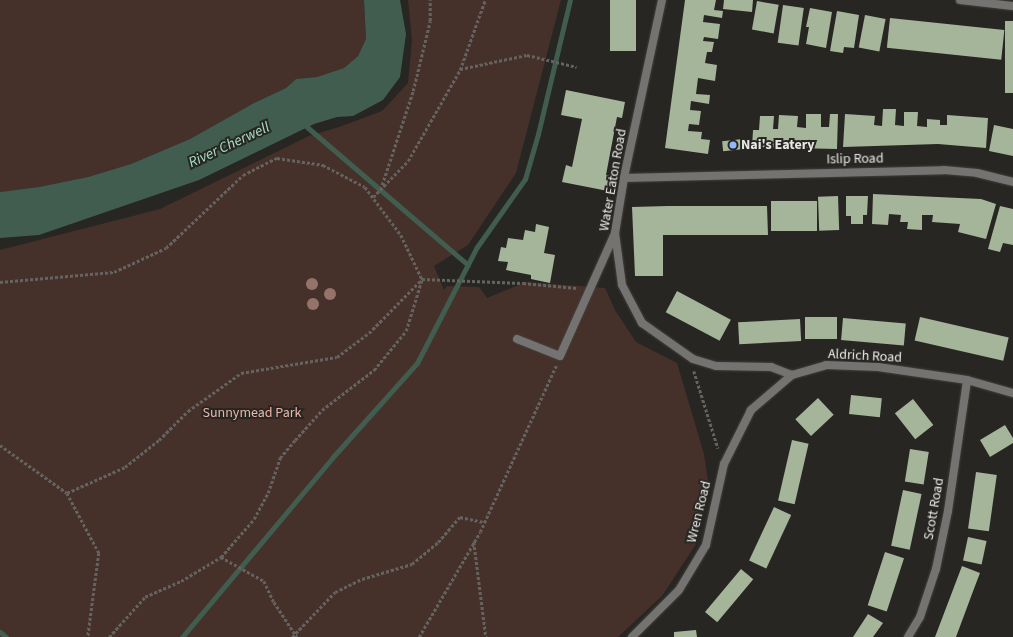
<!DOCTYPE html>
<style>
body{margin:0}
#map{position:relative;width:1013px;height:637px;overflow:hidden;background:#272622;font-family:"Source Sans 3",sans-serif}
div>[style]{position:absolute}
.green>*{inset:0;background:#46302a}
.water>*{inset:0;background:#405d50}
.stream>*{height:5px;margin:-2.5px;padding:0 2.5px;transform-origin:2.5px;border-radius:2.5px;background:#405d50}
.building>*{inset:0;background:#a5b59a;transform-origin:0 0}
.path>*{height:2.5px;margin-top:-1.25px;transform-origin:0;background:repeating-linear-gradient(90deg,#646360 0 3px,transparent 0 5px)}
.roads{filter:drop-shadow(0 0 1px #42413d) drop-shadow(0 0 1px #42413d)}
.lane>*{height:8px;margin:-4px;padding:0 4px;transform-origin:4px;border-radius:4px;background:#757372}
.street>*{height:8px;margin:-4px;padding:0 4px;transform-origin:4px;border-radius:4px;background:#757372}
.trees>*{width:12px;height:12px;margin:-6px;border-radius:50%;background:#94746a}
.dots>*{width:11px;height:11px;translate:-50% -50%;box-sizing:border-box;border:2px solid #272622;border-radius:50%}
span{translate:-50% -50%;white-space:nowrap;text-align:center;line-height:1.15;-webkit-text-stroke:4px #272622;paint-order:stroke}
.poi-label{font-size:14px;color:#e9e8e5;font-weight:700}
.left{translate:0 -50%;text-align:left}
.street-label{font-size:14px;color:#e9e8e5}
.park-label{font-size:14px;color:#eeb4a5}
.water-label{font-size:15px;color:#a6e1c5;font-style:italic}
</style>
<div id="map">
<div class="green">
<i style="clip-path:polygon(0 0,364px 0,366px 39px,358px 56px,344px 68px,317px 77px,296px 79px,286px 88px,254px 103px,190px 139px,131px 164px,88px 177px,39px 187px,0 192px)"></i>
<i style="clip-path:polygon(408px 0,561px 0,516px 173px,468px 245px,434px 266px,444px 290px,447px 286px,479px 287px,487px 298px,526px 282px,605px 288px,615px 310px,636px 342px,677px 363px,704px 454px,708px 481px,696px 544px,662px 596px,618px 637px,0 637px,0 250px,160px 209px,309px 136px,339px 127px,382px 111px,408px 83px,412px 40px)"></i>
</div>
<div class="water">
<i style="clip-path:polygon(364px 0,400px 0,406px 34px,400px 77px,383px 100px,353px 116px,337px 117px,314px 124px,199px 180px,39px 235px,0 238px,0 192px,39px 187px,88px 177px,131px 164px,190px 139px,254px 103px,286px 88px,296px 79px,317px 77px,344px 68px,358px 56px,366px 39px)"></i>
</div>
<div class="stream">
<i style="left:307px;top:127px;width:212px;rotate:40.6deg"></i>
<i style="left:0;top:632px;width:8px;rotate:40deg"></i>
<i style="left:182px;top:637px;width:234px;rotate:-50deg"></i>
<i style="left:332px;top:458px;width:127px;rotate:-48.2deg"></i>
<i style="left:417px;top:363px;width:131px;rotate:-62.7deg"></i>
<i style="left:477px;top:247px;width:83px;rotate:-54.8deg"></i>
<i style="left:525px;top:179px;width:47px;rotate:-73.9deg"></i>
<i style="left:538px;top:134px;width:138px;rotate:-76.6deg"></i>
</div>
<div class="building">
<i style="left:610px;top:0;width:26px;height:51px"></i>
<i style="clip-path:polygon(685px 0,716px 0,714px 10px,723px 11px,722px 18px,704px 15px,703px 22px,720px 24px,718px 39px,704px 37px,703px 41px,714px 42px,712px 52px,707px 52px,705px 63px,717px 65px,715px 81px,698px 78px,696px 94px,710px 95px,709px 104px,691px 101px,690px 110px,701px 111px,699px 125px,689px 124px,688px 131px,702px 132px,701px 139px,710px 140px,708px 154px,665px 148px)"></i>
<i style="clip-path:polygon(724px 0,753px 0,752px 12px,723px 9px)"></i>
<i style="left:757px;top:1px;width:22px;height:29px;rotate:10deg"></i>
<i style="left:783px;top:5px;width:21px;height:38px;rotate:8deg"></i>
<i style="clip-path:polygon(810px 8px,832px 12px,826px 48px,806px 44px,809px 27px,806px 27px)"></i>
<i style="clip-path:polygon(837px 11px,859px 15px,854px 48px,844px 47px,843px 53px,830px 51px)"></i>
<i style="left:865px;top:15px;width:21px;height:33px;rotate:11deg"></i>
<i style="left:890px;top:18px;width:115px;height:30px;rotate:6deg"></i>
<i style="left:1005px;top:21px;width:8px;height:72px"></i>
<i style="clip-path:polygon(566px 90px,625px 102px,622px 118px,617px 117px,606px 175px,611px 176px,608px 191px,562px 182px,566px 165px,572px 167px,582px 119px,561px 115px)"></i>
<i style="clip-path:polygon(883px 109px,896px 109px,895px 125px,904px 126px,904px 112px,918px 112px,917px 126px,927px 127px,927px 119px,940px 120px,940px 125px,947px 125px,947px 115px,988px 118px,986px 148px,938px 144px,843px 147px,845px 114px,875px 116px,874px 125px,882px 126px)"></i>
<i style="clip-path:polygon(806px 114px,821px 114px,821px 127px,829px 127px,830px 114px,838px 114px,837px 149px,752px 147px,753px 130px,759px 130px,760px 116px,774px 116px,773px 129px,778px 129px,779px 115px,798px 116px,797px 127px,806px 128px)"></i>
<i style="clip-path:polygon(994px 125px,1013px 129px,1013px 156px,989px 151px)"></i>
<i style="left:743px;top:139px;width:10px;height:21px;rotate:84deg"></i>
<i style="clip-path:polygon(873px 194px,981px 199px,996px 204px,986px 239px,958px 232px,960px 224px,932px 222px,933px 215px,922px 215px,922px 230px,907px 229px,908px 222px,900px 222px,901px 215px,889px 214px,888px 225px,872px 224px)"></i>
<i style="left:838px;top:196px;width:34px;height:20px;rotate:88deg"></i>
<i style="clip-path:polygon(846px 196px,868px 196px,867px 215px,863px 215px,863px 224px,851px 224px,851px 216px,846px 216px)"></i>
<i style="left:771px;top:201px;width:46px;height:30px"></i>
<i style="clip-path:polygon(668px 206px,767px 206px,768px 235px,663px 235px,663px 276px,635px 276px,632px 207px)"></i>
<i style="clip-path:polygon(1000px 206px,1013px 209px,1013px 245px,1003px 243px,1000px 252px,988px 249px)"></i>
<i style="clip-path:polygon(536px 224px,549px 227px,544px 253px,555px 255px,550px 283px,531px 279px,531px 275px,506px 270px,508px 262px,498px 261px,501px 247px,506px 248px,508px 238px,523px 240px,525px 230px,535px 232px)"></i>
<i style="left:677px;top:291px;width:61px;height:24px;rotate:28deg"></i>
<i style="left:805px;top:317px;width:32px;height:22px"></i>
<i style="left:920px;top:317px;width:91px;height:24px;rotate:13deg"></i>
<i style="left:843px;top:318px;width:63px;height:22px;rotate:5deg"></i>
<i style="left:800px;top:319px;width:22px;height:62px;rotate:87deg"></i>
<i style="left:851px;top:395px;width:31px;height:19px;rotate:6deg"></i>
<i style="left:818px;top:398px;width:23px;height:31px;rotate:47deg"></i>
<i style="left:913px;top:399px;width:33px;height:23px;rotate:52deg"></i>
<i style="clip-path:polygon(1005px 425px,1013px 438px,1013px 443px,990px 457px,980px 440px)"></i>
<i style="left:792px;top:440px;width:17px;height:62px;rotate:13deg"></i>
<i style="left:910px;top:449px;width:19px;height:33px;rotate:9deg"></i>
<i style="left:976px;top:472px;width:21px;height:57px;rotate:8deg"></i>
<i style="left:903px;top:490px;width:19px;height:57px;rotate:12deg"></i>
<i style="left:774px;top:507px;width:19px;height:59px;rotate:25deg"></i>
<i style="left:968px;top:537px;width:19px;height:24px;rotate:12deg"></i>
<i style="left:885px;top:552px;width:20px;height:56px;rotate:18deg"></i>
<i style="clip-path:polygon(962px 566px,980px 573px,975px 586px,956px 637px,935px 637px)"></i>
<i style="left:741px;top:569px;width:16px;height:56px;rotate:40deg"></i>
<i style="clip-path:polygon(868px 614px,883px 623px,873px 637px,853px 637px)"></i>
<i style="clip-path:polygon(696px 630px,697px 637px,674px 637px,674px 632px)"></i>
</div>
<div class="path">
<i style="left:460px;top:69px;width:68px;rotate:-11.8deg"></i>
<i style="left:527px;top:55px;width:51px;rotate:13.5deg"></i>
<i style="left:382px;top:185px;width:99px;rotate:-71.7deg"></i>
<i style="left:413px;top:91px;width:72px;rotate:-76.3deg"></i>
<i style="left:430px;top:21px;width:21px;rotate:-90deg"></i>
<i style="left:373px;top:197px;width:50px;rotate:-45.8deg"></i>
<i style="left:408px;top:161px;width:105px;rotate:-60.3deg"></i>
<i style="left:460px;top:70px;width:74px;rotate:-70.3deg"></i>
<i style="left:0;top:282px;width:114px;rotate:-5deg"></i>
<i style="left:114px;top:272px;width:57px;rotate:-24.8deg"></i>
<i style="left:166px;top:248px;width:106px;rotate:-43.5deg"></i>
<i style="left:243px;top:175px;width:38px;rotate:-27deg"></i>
<i style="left:277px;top:158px;width:47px;rotate:8.7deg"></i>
<i style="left:323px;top:165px;width:47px;rotate:27.6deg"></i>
<i style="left:365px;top:187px;width:60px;rotate:53.1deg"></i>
<i style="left:401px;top:235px;width:49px;rotate:64.5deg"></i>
<i style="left:422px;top:279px;width:101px;rotate:2.3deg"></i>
<i style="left:523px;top:283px;width:54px;rotate:5.3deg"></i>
<i style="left:694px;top:371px;width:81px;rotate:72.7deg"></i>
<i style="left:0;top:445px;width:82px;rotate:35.6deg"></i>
<i style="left:67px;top:493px;width:68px;rotate:61.9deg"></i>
<i style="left:99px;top:553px;width:85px;rotate:97.5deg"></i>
<i style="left:67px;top:493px;width:64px;rotate:-24.1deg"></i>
<i style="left:125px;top:467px;width:43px;rotate:-38.5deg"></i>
<i style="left:159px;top:440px;width:41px;rotate:-45deg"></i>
<i style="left:188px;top:411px;width:65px;rotate:-35.6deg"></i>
<i style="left:241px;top:373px;width:97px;rotate:-9.5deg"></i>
<i style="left:337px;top:357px;width:40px;rotate:-37deg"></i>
<i style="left:369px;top:333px;width:76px;rotate:-45.5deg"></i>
<i style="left:474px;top:542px;width:96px;rotate:82.8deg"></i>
<i style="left:221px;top:557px;width:49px;rotate:29.2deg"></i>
<i style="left:264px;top:581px;width:23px;rotate:65deg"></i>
<i style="left:274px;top:602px;width:42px;rotate:56.7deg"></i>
<i style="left:109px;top:637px;width:54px;rotate:-48deg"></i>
<i style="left:145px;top:597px;width:39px;rotate:-24deg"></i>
<i style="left:181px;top:581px;width:47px;rotate:-31deg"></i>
<i style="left:221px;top:557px;width:50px;rotate:-49deg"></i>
<i style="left:254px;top:519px;width:30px;rotate:-62deg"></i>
<i style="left:268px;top:493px;width:37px;rotate:-71deg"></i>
<i style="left:280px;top:458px;width:23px;rotate:-50deg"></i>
<i style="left:295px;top:440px;width:40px;rotate:-48deg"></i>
<i style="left:322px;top:410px;width:66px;rotate:-37.6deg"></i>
<i style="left:374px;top:370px;width:50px;rotate:-50.6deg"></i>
<i style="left:406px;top:331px;width:54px;rotate:-72.9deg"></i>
<i style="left:292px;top:637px;width:62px;rotate:-46.3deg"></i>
<i style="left:335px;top:592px;width:30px;rotate:-26deg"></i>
<i style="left:362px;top:579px;width:52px;rotate:-16.7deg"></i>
<i style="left:412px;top:564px;width:34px;rotate:-40deg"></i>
<i style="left:438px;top:542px;width:33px;rotate:-49deg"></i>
<i style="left:460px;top:517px;width:25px;rotate:12deg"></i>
<i style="left:419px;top:637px;width:121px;rotate:-59.8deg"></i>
<i style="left:480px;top:532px;width:183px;rotate:-65.4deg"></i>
</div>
<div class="roads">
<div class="lane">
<i style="left:517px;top:339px;width:46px;rotate:21.6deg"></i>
<i style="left:560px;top:356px;width:135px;rotate:-65.9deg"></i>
</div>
<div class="street">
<i style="left:662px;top:0;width:182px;rotate:102.1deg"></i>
<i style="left:624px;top:178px;width:56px;rotate:99.3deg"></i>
<i style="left:615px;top:233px;width:52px;rotate:82.3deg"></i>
<i style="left:622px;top:285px;width:43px;rotate:62.2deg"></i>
<i style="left:642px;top:323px;width:62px;rotate:35.2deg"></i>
<i style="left:693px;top:359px;width:24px;rotate:17deg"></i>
<i style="left:716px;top:366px;width:55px;rotate:1deg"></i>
<i style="left:771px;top:367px;width:22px;rotate:21deg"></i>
<i style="left:792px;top:375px;width:35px;rotate:-16deg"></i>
<i style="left:826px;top:365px;width:52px;rotate:2.2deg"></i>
<i style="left:878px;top:367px;width:90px;rotate:8.3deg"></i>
<i style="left:967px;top:380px;width:48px;rotate:15.8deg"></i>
<i style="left:960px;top:0;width:53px;rotate:6.5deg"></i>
<i style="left:624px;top:178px;width:320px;rotate:-1.4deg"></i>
<i style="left:944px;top:170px;width:33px;rotate:5deg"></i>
<i style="left:977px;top:173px;width:37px;rotate:14deg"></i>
<i style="left:632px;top:637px;width:66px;rotate:-45deg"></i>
<i style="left:679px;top:590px;width:52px;rotate:-59deg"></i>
<i style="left:706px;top:545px;width:83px;rotate:-77.5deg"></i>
<i style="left:724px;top:464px;width:60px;rotate:-63.4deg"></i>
<i style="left:751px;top:410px;width:54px;rotate:-40.5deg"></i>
<i style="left:908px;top:637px;width:23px;rotate:-59deg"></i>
<i style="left:920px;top:617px;width:51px;rotate:-71.6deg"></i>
<i style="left:936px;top:569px;width:59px;rotate:-78.3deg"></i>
<i style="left:948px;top:511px;width:132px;rotate:-81.7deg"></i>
</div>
</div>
<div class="trees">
<i style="left:312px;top:284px"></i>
<i style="left:330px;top:294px"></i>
<i style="left:313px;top:304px"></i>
</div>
<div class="dots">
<i style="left:733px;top:145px;background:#8fb8fd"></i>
</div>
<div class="poi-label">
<span class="left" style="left:741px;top:145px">Nai's Eatery</span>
</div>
<div class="street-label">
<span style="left:855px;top:159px;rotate:-1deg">Islip Road</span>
<span style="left:613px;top:180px;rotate:-80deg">Water Eaton Road</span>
<span style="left:865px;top:356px;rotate:3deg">Aldrich Road</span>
<span style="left:934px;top:509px;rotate:-80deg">Scott Road</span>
<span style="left:699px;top:512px;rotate:-76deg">Wren Road</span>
</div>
<div class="park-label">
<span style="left:252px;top:413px">Sunnymead Park</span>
</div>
<div class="water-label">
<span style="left:229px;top:145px;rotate:-25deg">River Cherwell</span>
</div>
</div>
